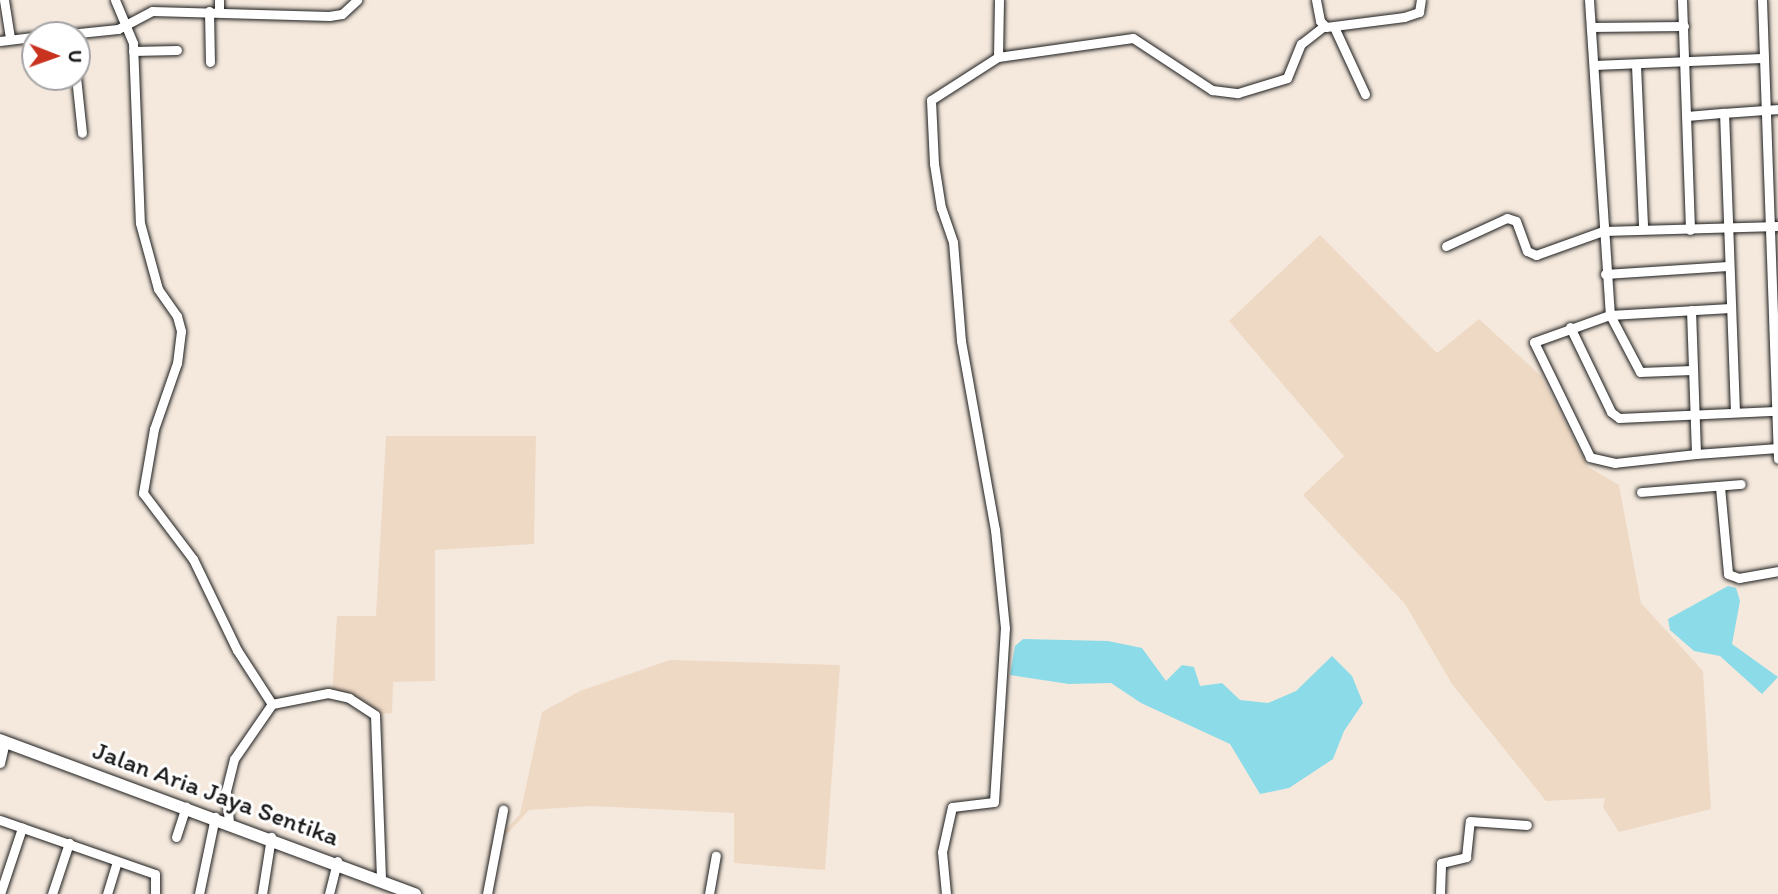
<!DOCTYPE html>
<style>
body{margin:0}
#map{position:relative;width:1778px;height:894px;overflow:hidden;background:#f5e9dd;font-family:Itim,sans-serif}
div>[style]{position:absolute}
.built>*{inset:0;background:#eed9c5}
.water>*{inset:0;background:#8cdbe8}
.roads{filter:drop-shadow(0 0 2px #1c1c1c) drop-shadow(0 0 2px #1c1c1c)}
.street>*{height:9px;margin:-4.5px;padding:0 4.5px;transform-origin:4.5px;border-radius:4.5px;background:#fff}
.secondary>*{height:12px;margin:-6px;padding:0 6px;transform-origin:6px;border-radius:6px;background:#fff}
span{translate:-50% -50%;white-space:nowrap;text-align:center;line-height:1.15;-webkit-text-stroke:6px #fff;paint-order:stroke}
.street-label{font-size:26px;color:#1c1c1c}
.north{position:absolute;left:21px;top:21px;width:70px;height:70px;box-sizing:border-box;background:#fff;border:2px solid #a4a4a4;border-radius:50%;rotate:91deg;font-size:19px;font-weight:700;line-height:28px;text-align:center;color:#1c1c1c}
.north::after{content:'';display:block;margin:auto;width:24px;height:32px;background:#c8321e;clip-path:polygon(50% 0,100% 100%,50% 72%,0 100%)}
</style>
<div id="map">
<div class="built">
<i style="clip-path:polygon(1320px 235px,1437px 353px,1479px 319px,1541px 376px,1588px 467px,1619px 485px,1641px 603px,1703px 671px,1711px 809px,1619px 832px,1603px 807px,1605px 798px,1546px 801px,1452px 684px,1405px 604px,1303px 495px,1344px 456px,1229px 321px)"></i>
<i style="clip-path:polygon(386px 436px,536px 436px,534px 544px,435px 550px,435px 681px,393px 682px,392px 713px,375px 715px,332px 695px,337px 616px,376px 616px)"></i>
<i style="clip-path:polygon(670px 660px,840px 665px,825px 870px,734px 863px,734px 813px,591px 806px,529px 810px,497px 845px,485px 894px,490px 846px,520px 814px,542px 712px,580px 691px)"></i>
</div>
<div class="water">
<i style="clip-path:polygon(1728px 586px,1736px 588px,1740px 601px,1732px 644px,1778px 677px,1762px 694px,1720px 656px,1694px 651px,1670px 630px,1668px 619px)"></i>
<i style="clip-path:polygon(1023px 639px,1108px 641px,1142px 648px,1166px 681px,1182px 665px,1194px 667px,1200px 686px,1222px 683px,1240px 700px,1268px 703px,1296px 691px,1332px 656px,1352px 676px,1363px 703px,1344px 731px,1333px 759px,1289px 788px,1260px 794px,1230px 744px,1141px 703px,1111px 683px,1069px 684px,1010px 675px,1015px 646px)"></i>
</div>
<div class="roads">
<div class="street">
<i style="left:4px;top:0;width:39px;rotate:81deg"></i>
<i style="left:115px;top:0;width:47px;rotate:67.3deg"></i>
<i style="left:133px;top:43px;width:180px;rotate:87.8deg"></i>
<i style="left:140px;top:223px;width:68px;rotate:74.7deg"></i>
<i style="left:158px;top:289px;width:33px;rotate:55deg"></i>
<i style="left:177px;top:316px;width:16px;rotate:75deg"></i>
<i style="left:181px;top:331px;width:32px;rotate:97deg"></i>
<i style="left:177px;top:363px;width:70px;rotate:109.2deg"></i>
<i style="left:154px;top:429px;width:65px;rotate:99.8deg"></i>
<i style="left:143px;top:493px;width:83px;rotate:52.9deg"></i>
<i style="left:193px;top:559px;width:101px;rotate:64.2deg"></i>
<i style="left:237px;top:650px;width:64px;rotate:57.1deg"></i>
<i style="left:272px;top:704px;width:57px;rotate:-11.1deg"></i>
<i style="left:328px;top:693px;width:22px;rotate:13deg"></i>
<i style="left:349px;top:698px;width:31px;rotate:33deg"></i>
<i style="left:375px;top:715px;width:165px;rotate:87.9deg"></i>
<i style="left:1316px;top:0;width:21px;rotate:79deg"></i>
<i style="left:1320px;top:21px;width:8px;rotate:45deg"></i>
<i style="left:1326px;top:27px;width:79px;rotate:-7.3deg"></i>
<i style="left:1404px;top:17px;width:16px;rotate:-18deg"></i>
<i style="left:1419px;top:12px;width:12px;rotate:-81deg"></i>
<i style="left:1589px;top:0;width:316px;rotate:86.2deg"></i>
<i style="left:1610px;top:315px;width:64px;rotate:62.2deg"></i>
<i style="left:1640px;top:372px;width:52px;rotate:-2.2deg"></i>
<i style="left:1682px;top:0;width:230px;rotate:88deg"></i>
<i style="left:1762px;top:0;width:459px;rotate:88deg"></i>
<i style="left:209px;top:11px;width:51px;rotate:88.9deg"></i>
<i style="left:219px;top:12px;width:12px;rotate:-90deg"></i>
<i style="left:1334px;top:27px;width:74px;rotate:65.2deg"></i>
<i style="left:1591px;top:27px;width:93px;rotate:-0.6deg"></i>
<i style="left:60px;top:35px;width:58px;rotate:-5.9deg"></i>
<i style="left:118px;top:29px;width:38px;rotate:-28deg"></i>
<i style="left:152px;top:11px;width:177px;rotate:1.6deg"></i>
<i style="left:329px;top:16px;width:13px;rotate:-9deg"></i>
<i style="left:342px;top:14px;width:21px;rotate:-43deg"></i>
<i style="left:0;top:41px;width:35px;rotate:-7deg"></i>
<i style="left:133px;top:51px;width:44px;rotate:-1.3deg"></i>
<i style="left:998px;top:57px;width:57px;rotate:-89deg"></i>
<i style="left:1594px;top:65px;width:168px;rotate:-2.4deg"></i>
<i style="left:1636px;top:65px;width:163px;rotate:87.5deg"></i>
<i style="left:76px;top:77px;width:56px;rotate:83.9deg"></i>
<i style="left:1687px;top:116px;width:37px;rotate:-5deg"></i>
<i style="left:1446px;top:246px;width:67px;rotate:-24.7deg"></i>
<i style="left:1507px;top:218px;width:9px;rotate:18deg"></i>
<i style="left:1516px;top:221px;width:32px;rotate:70deg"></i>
<i style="left:1527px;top:251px;width:10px;rotate:24deg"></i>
<i style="left:1536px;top:255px;width:71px;rotate:-19.7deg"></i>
<i style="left:1603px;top:231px;width:175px;rotate:-1.6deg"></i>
<i style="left:1605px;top:274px;width:123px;rotate:-3.7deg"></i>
<i style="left:1691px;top:310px;width:144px;rotate:88deg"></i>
<i style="left:1696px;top:454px;width:82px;rotate:-4.2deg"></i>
<i style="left:1570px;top:327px;width:94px;rotate:64.2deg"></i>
<i style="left:1611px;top:412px;width:10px;rotate:37deg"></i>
<i style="left:1619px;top:418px;width:157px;rotate:-2.6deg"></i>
<i style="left:1735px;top:412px;width:299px;rotate:-92.1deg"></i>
<i style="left:1724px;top:113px;width:54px;rotate:-4.2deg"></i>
<i style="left:1696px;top:454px;width:81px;rotate:173.7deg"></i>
<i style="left:1615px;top:463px;width:26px;rotate:-167deg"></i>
<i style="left:1590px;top:457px;width:128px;rotate:-116deg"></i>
<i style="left:1534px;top:342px;width:81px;rotate:-19.6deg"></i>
<i style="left:1610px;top:315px;width:120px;rotate:-3.3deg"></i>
<i style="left:1720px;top:487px;width:87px;rotate:84.7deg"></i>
<i style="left:1728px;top:574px;width:12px;rotate:20deg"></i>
<i style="left:1739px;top:578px;width:40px;rotate:-10deg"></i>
<i style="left:1641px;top:492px;width:100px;rotate:-4.6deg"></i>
<i style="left:0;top:763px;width:22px;rotate:-77deg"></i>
<i style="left:0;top:820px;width:164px;rotate:19.2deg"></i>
<i style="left:155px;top:874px;width:20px;rotate:90deg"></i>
<i style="left:229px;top:822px;width:31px;rotate:-96deg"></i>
<i style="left:226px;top:791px;width:33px;rotate:-76deg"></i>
<i style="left:234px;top:759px;width:67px;rotate:-55.4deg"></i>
<i style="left:176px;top:837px;width:32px;rotate:-72deg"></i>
<i style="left:0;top:894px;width:70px;rotate:-71.6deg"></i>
<i style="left:52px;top:894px;width:54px;rotate:-71.6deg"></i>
<i style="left:107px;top:894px;width:34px;rotate:-73deg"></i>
<i style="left:199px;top:894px;width:79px;rotate:-78.3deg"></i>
<i style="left:262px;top:894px;width:58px;rotate:-81deg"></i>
<i style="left:329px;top:894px;width:34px;rotate:-76deg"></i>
<i style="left:487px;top:894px;width:86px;rotate:-79.2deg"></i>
<i style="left:709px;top:894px;width:39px;rotate:-80deg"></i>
<i style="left:946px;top:894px;width:42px;rotate:-95.4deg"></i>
<i style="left:942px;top:852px;width:46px;rotate:-77.5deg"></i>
<i style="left:952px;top:807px;width:42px;rotate:-6.8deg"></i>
<i style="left:994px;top:802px;width:174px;rotate:-86.4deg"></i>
<i style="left:1005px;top:628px;width:99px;rotate:-95.8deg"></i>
<i style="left:995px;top:530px;width:192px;rotate:-100.2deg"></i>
<i style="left:961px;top:341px;width:99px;rotate:-94.6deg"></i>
<i style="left:953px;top:242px;width:36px;rotate:-109deg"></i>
<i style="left:941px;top:208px;width:45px;rotate:-99deg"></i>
<i style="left:934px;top:164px;width:64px;rotate:-92.7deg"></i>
<i style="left:931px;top:100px;width:80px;rotate:-32.7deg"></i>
<i style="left:998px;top:57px;width:136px;rotate:-8deg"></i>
<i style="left:1133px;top:38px;width:95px;rotate:33.4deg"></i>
<i style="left:1212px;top:90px;width:26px;rotate:7deg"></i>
<i style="left:1238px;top:93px;width:51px;rotate:-17deg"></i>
<i style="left:1287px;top:78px;width:37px;rotate:-68deg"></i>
<i style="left:1301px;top:44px;width:28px;rotate:-38deg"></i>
<i style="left:1440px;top:894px;width:31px;rotate:-88deg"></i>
<i style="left:1441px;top:863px;width:26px;rotate:-13deg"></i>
<i style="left:1466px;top:857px;width:36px;rotate:-84deg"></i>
<i style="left:1470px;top:821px;width:57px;rotate:4deg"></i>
</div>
<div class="secondary">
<i style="left:0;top:740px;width:443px;rotate:20.4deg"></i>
</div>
</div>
<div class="street-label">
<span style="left:216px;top:794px;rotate:20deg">Jalan Aria Jaya Sentika</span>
</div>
<div class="north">U</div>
</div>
